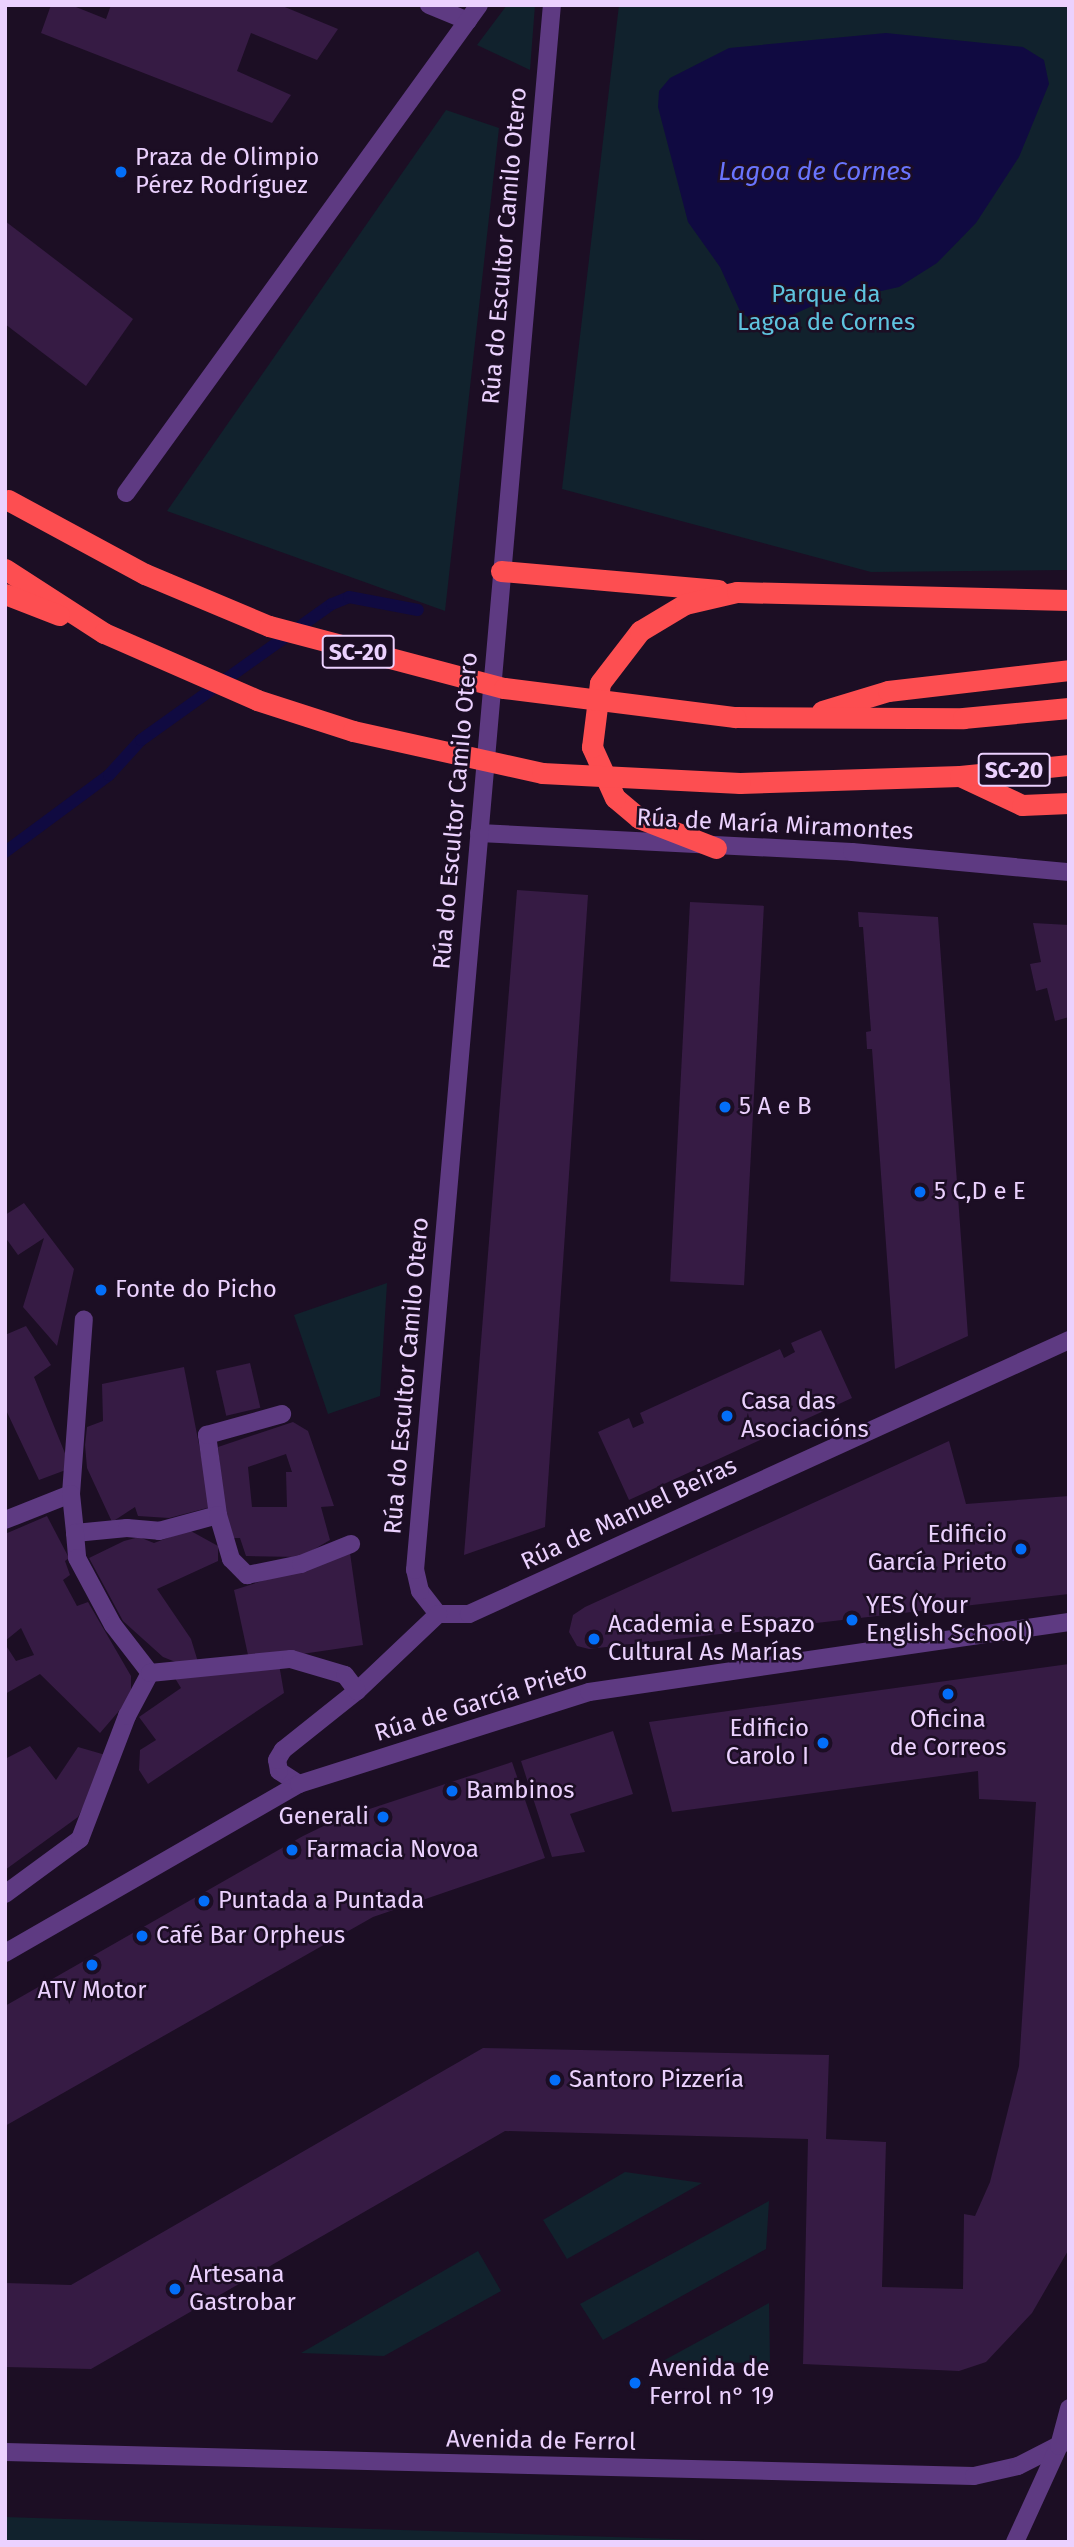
<!DOCTYPE html>
<meta charset="utf-8">
<style>
body{margin:0}
#map{position:relative;width:1074px;height:2547px;overflow:hidden;background:#1c0e24;font-family:"Fira Sans",sans-serif}
div>[style]{position:absolute}
.green>*{inset:0;background:#11222d}
.water>*{inset:0;background:#100a41}
.stream>*{height:12px;margin:-6px;padding:0 6px;transform-origin:6px;border-radius:6px;background:#100a41}
.building>*{inset:0;background:#361b44;transform-origin:0 0}
.minor>*{height:18px;margin:-9px;padding:0 9px;transform-origin:9px;border-radius:9px;background:#5e3a82}
.highway>*{height:21px;margin:-10.5px;padding:0 10.5px;transform-origin:10.5px;border-radius:10.5px;background:#fd4e51}
.highway-bridge>*{height:21px;margin:-10.5px;padding:0 10.5px;transform-origin:10.5px;border-radius:10.5px;background:#fd4e51}
.dots>*{width:19px;height:19px;translate:-50% -50%;box-sizing:border-box;border:4px solid #1c0e24;border-radius:50%}
span{translate:-50% -50%;white-space:nowrap;text-align:center;line-height:1.15;-webkit-text-stroke:5px #1c0e24;paint-order:stroke}
.shield-label span{padding:2px 5px;background:#1c0e24;border:2px solid;border-radius:5px;-webkit-text-stroke-width:0}
.shield-label{font-size:23px;color:#ebd1fe;font-weight:700}
.poi-label{font-size:24px;color:#ebd1fe}
.left{translate:0 -50%;text-align:left}
.right{translate:-100% -50%;text-align:right}
.street-label{font-size:24px;color:#ebd1fe}
.park-label{font-size:24px;color:#5ec3de}
.water-label{font-size:26px;color:#6974fd;font-style:italic}
.frame{position:absolute;inset:0;border:7px solid #ebd1fe;pointer-events:none}
</style>
<div id="map">
<div class="green">
<i style="clip-path:polygon(507px 5px,535px 5px,530px 70px,477px 45px)"></i>
<i style="clip-path:polygon(619px 5px,1069px 5px,1069px 570px,871px 572px,562px 489px)"></i>
<i style="clip-path:polygon(446px 110px,499px 128px,445px 611px,167px 511px)"></i>
<i style="clip-path:polygon(387px 1283px,380px 1396px,328px 1414px,294px 1315px)"></i>
<i style="clip-path:polygon(625px 2172px,702px 2183px,567px 2259px,543px 2220px)"></i>
<i style="clip-path:polygon(769px 2201px,766px 2249px,603px 2340px,580px 2304px)"></i>
<i style="clip-path:polygon(478px 2251px,501px 2291px,384px 2356px,301px 2353px)"></i>
<i style="clip-path:polygon(769px 2303px,770px 2363px,661px 2362px)"></i>
<i style="clip-path:polygon(5px 2517px,765px 2542px,5px 2542px)"></i>
</div>
<div class="water">
<i style="clip-path:polygon(886px 33px,1023px 47px,1044px 60px,1049px 84px,1019px 157px,976px 223px,937px 263px,899px 287px,810px 307px,770px 325px,753px 322px,740px 311px,720px 267px,688px 222px,658px 107px,659px 91px,670px 78px,729px 48px)"></i>
</div>
<div class="stream">
<i style="left:5px;top:852px;width:129px;rotate:-36.5deg"></i>
<i style="left:109px;top:775px;width:47px;rotate:-47.6deg"></i>
<i style="left:141px;top:740px;width:234px;rotate:-35.5deg"></i>
<i style="left:332px;top:604px;width:18px;rotate:-22deg"></i>
<i style="left:349px;top:597px;width:70px;rotate:10.7deg"></i>
</div>
<div class="building">
<i style="clip-path:polygon(51px 5px,71px 5px,106px 19px,111px 5px,280px 5px,338px 29px,317px 60px,251px 33px,237px 71px,291px 95px,272px 123px,41px 33px)"></i>
<i style="clip-path:polygon(5px 221px,133px 319px,86px 386px,5px 324px)"></i>
<i style="clip-path:polygon(517px 890px,588px 895px,545px 1527px,464px 1555px)"></i>
<i style="left:690px;top:902px;width:74px;height:380px;rotate:3deg"></i>
<i style="clip-path:polygon(858px 912px,938px 917px,968px 1336px,895px 1369px,872px 1049px,867px 1049px,866px 1032px,871px 1031px,863px 927px,859px 927px)"></i>
<i style="clip-path:polygon(1033px 923px,1069px 925px,1069px 1017px,1055px 1021px,1047px 988px,1036px 991px,1030px 964px,1041px 962px)"></i>
<i style="clip-path:polygon(24px 1203px,74px 1269px,57px 1346px,23px 1307px,44px 1238px,18px 1255px,5px 1237px,5px 1215px)"></i>
<i style="clip-path:polygon(26px 1326px,51px 1365px,34px 1377px,71px 1468px,39px 1480px,5px 1408px,5px 1335px)"></i>
<i style="clip-path:polygon(821px 1330px,852px 1398px,629px 1500px,598px 1432px,629px 1418px,633px 1428px,644px 1423px,640px 1413px,780px 1349px,784px 1358px,795px 1352px,791px 1343px)"></i>
<i style="left:250px;top:1363px;width:46px;height:35px;rotate:77deg"></i>
<i style="clip-path:polygon(184px 1367px,211px 1507px,169px 1518px,138px 1516px,135px 1507px,112px 1522px,87px 1468px,85px 1445px,87px 1427px,103px 1421px,102px 1384px)"></i>
<i style="clip-path:polygon(evenodd,293px 1422px,308px 1431px,334px 1506px,321px 1507px,330px 1540px,301px 1557px,246px 1556px,240px 1538px,227px 1538px,218px 1447px,293px 1422px,286px 1454px,292px 1472px,286px 1472px,287px 1507px,252px 1507px,248px 1467px,286px 1454px)"></i>
<i style="clip-path:polygon(949px 1441px,966px 1504px,1069px 1496px,1069px 1594px,589px 1649px,577px 1646px,569px 1632px,573px 1615px,585px 1607px)"></i>
<i style="clip-path:polygon(47px 1516px,69px 1558px,65px 1561px,70px 1575px,63px 1580px,77px 1606px,88px 1602px,131px 1676px,131px 1697px,100px 1733px,40px 1674px,5px 1694px,5px 1644px,16px 1661px,34px 1655px,21px 1628px,5px 1641px,5px 1534px)"></i>
<i style="clip-path:polygon(189px 1530px,218px 1546px,218px 1561px,157px 1589px,191px 1639px,198px 1662px,178px 1663px,163px 1657px,123px 1621px,89px 1558px,124px 1541px,139px 1537px,154px 1543px)"></i>
<i style="clip-path:polygon(350px 1553px,363px 1645px,295px 1655px,248px 1655px,234px 1590px)"></i>
<i style="clip-path:polygon(279px 1664px,284px 1693px,148px 1784px,139px 1770px,140px 1750px,156px 1740px,139px 1717px,181px 1688px,173px 1675px)"></i>
<i style="clip-path:polygon(1069px 1664px,1069px 2249px,1032px 2313px,986px 2362px,959px 2371px,803px 2364px,808px 2139px,505px 2131px,91px 2369px,5px 2367px,5px 2283px,71px 2285px,483px 2048px,829px 2055px,826px 2139px,886px 2142px,882px 2287px,963px 2289px,964px 2214px,975px 2216px,990px 2182px,1019px 2066px,1036px 1802px,979px 1799px,978px 1771px,672px 1812px,649px 1722px)"></i>
<i style="clip-path:polygon(613px 1731px,633px 1794px,570px 1814px,585px 1852px,552px 1857px,521px 1761px)"></i>
<i style="clip-path:polygon(30px 1746px,56px 1780px,78px 1747px,109px 1756px,78px 1817px,5px 1870px,5px 1759px)"></i>
<i style="clip-path:polygon(512px 1762px,545px 1858px,373px 1917px,5px 2126px,5px 2006px,303px 1836px,336px 1820px)"></i>
</div>
<div class="minor">
<i style="left:429px;top:5px;width:42px;rotate:22.3deg"></i>
<i style="left:126px;top:493px;width:602px;rotate:-54.12deg"></i>
<i style="left:479px;top:833px;width:373px;rotate:2.9deg"></i>
<i style="left:852px;top:852px;width:218px;rotate:5.3deg"></i>
<i style="left:71px;top:1494px;width:175px;rotate:-85.8deg"></i>
<i style="left:218px;top:1515px;width:81px;rotate:-97.8deg"></i>
<i style="left:207px;top:1435px;width:78px;rotate:-15.6deg"></i>
<i style="left:5px;top:1520px;width:71px;rotate:-21.5deg"></i>
<i style="left:71px;top:1494px;width:39px;rotate:84deg"></i>
<i style="left:75px;top:1533px;width:52px;rotate:-5.5deg"></i>
<i style="left:127px;top:1528px;width:32px;rotate:5deg"></i>
<i style="left:159px;top:1531px;width:61px;rotate:-15.2deg"></i>
<i style="left:218px;top:1515px;width:46px;rotate:73.5deg"></i>
<i style="left:231px;top:1559px;width:23px;rotate:45deg"></i>
<i style="left:247px;top:1575px;width:55px;rotate:-11.5deg"></i>
<i style="left:301px;top:1564px;width:54px;rotate:-21.8deg"></i>
<i style="left:75px;top:1533px;width:25px;rotate:85deg"></i>
<i style="left:77px;top:1558px;width:76px;rotate:61.8deg"></i>
<i style="left:113px;top:1625px;width:61px;rotate:52.4deg"></i>
<i style="left:438px;top:1614px;width:29px;rotate:-128deg"></i>
<i style="left:420px;top:1591px;width:22px;rotate:-103deg"></i>
<i style="left:415px;top:1570px;width:1571px;rotate:-85deg"></i>
<i style="left:438px;top:1614px;width:31px"></i>
<i style="left:469px;top:1614px;width:660px;rotate:-24.54deg"></i>
<i style="left:299px;top:1784px;width:24px;rotate:-147deg"></i>
<i style="left:279px;top:1771px;width:11px;rotate:-100deg"></i>
<i style="left:277px;top:1760px;width:12px;rotate:-59deg"></i>
<i style="left:283px;top:1750px;width:95px;rotate:-38.6deg"></i>
<i style="left:357px;top:1691px;width:112px;rotate:-43.5deg"></i>
<i style="left:5px;top:1894px;width:93px;rotate:-36.3deg"></i>
<i style="left:80px;top:1839px;width:132px;rotate:-69.1deg"></i>
<i style="left:127px;top:1716px;width:49px;rotate:-61.9deg"></i>
<i style="left:150px;top:1673px;width:142px;rotate:-5.7deg"></i>
<i style="left:291px;top:1659px;width:56px;rotate:16.5deg"></i>
<i style="left:345px;top:1675px;width:20px;rotate:53deg"></i>
<i style="left:5px;top:1953px;width:339px;rotate:-29.9deg"></i>
<i style="left:299px;top:1784px;width:304px;rotate:-17.6deg"></i>
<i style="left:589px;top:1692px;width:485px;rotate:-8.3deg"></i>
<i style="left:5px;top:2452px;width:969px;rotate:1.42deg"></i>
<i style="left:974px;top:2476px;width:45px;rotate:-12.8deg"></i>
<i style="left:1018px;top:2466px;width:57px;rotate:-27deg"></i>
<i style="left:1015px;top:2542px;width:106px;rotate:-65.4deg"></i>
<i style="left:1059px;top:2446px;width:39px;rotate:-75deg"></i>
</div>
<div class="highway">
<i style="left:5px;top:569px;width:118px;rotate:32.9deg"></i>
<i style="left:501px;top:571px;width:218px;rotate:5deg"></i>
<i style="left:5px;top:594px;width:58px;rotate:21.3deg"></i>
<i style="left:822px;top:711px;width:69px;rotate:-16.9deg"></i>
<i style="left:888px;top:691px;width:182px;rotate:-6.6deg"></i>
<i style="left:735px;top:717px;width:228px;rotate:0.3deg"></i>
<i style="left:963px;top:718px;width:106px;rotate:-5.4deg"></i>
<i style="left:962px;top:777px;width:66px;rotate:25deg"></i>
<i style="left:1022px;top:805px;width:47px;rotate:-2.4deg"></i>
<i style="left:740px;top:783px;width:220px;rotate:-1.8deg"></i>
<i style="left:960px;top:776px;width:110px;rotate:-5.8deg"></i>
<i style="left:716px;top:848px;width:83px;rotate:-158.7deg"></i>
<i style="left:639px;top:818px;width:31px;rotate:-140deg"></i>
<i style="left:615px;top:798px;width:56px;rotate:-114.3deg"></i>
<i style="left:592px;top:747px;width:64px;rotate:-82.9deg"></i>
<i style="left:600px;top:683px;width:66px;rotate:-52.4deg"></i>
<i style="left:640px;top:631px;width:52px;rotate:-31deg"></i>
<i style="left:685px;top:604px;width:53px;rotate:-13deg"></i>
<i style="left:737px;top:592px;width:332px;rotate:1.4deg"></i>
</div>
<div class="highway-bridge">
<i style="left:8px;top:500px;width:156px;rotate:28.4deg"></i>
<i style="left:145px;top:574px;width:134px;rotate:22.8deg"></i>
<i style="left:269px;top:626px;width:243px;rotate:14.8deg"></i>
<i style="left:504px;top:688px;width:233px;rotate:7.2deg"></i>
<i style="left:104px;top:633px;width:167px;rotate:23.6deg"></i>
<i style="left:257px;top:700px;width:101px;rotate:17.9deg"></i>
<i style="left:353px;top:731px;width:194px;rotate:12.5deg"></i>
<i style="left:542px;top:773px;width:198px;rotate:2.9deg"></i>
</div>
<div class="dots">
<i style="left:121px;top:172px;background:#036ff9"></i>
<i style="left:725px;top:1107px;background:#036ff9"></i>
<i style="left:920px;top:1192px;background:#036ff9"></i>
<i style="left:101px;top:1290px;background:#036ff9"></i>
<i style="left:727px;top:1416px;background:#036ff9"></i>
<i style="left:1021px;top:1549px;background:#036ff9"></i>
<i style="left:852px;top:1620px;background:#036ff9"></i>
<i style="left:594px;top:1639px;background:#036ff9"></i>
<i style="left:948px;top:1694px;background:#036ff9"></i>
<i style="left:823px;top:1743px;background:#036ff9"></i>
<i style="left:452px;top:1791px;background:#036ff9"></i>
<i style="left:383px;top:1817px;background:#036ff9"></i>
<i style="left:292px;top:1850px;background:#036ff9"></i>
<i style="left:204px;top:1901px;background:#036ff9"></i>
<i style="left:142px;top:1936px;background:#036ff9"></i>
<i style="left:92px;top:1965px;background:#036ff9"></i>
<i style="left:555px;top:2080px;background:#036ff9"></i>
<i style="left:175px;top:2289px;background:#036ff9"></i>
<i style="left:635px;top:2383px;background:#036ff9"></i>
</div>
<div class="shield-label">
<span style="left:358px;top:652px">SC-20</span>
<span style="left:1014px;top:770px">SC-20</span>
</div>
<div class="poi-label">
<span class="left" style="left:135px;top:172px">Praza de Olimpio<br>Pérez Rodríguez</span>
<span class="left" style="left:739px;top:1107px">5 A e B</span>
<span class="left" style="left:934px;top:1192px">5 C,D e E</span>
<span class="left" style="left:115px;top:1290px">Fonte do Picho</span>
<span class="left" style="left:741px;top:1416px">Casa das<br>Asociacións</span>
<span class="right" style="left:1007px;top:1549px">Edificio<br>García Prieto</span>
<span class="left" style="left:866px;top:1620px">YES (Your<br>English School)</span>
<span class="left" style="left:608px;top:1639px">Academia e Espazo<br>Cultural As Marías</span>
<span style="left:948px;top:1734px">Oficina<br>de Correos</span>
<span class="right" style="left:809px;top:1743px">Edificio<br>Carolo I</span>
<span class="left" style="left:466px;top:1791px">Bambinos</span>
<span class="right" style="left:369px;top:1817px">Generali</span>
<span class="left" style="left:306px;top:1850px">Farmacia Novoa</span>
<span class="left" style="left:218px;top:1901px">Puntada a Puntada</span>
<span class="left" style="left:156px;top:1936px">Café Bar Orpheus</span>
<span style="left:92px;top:1991px">ATV Motor</span>
<span class="left" style="left:569px;top:2080px">Santoro Pizzería</span>
<span class="left" style="left:189px;top:2289px">Artesana<br>Gastrobar</span>
<span class="left" style="left:649px;top:2383px">Avenida de<br>Ferrol n° 19</span>
</div>
<div class="street-label">
<span style="left:505px;top:246px;rotate:-85deg">Rúa do Escultor Camilo Otero</span>
<span style="left:456px;top:811px;rotate:-85deg">Rúa do Escultor Camilo Otero</span>
<span style="left:775px;top:825px;rotate:3deg">Rúa de María Miramontes</span>
<span style="left:407px;top:1376px;rotate:-85deg">Rúa do Escultor Camilo Otero</span>
<span style="left:629px;top:1514px;rotate:-25deg">Rúa de Manuel Beiras</span>
<span style="left:481px;top:1702px;rotate:-17deg">Rúa de García Prieto</span>
<span style="left:541px;top:2441px;rotate:1deg">Avenida de Ferrol</span>
</div>
<div class="park-label">
<span style="left:826px;top:309px">Parque da<br>Lagoa de Cornes</span>
</div>
<div class="water-label">
<span style="left:815px;top:172px">Lagoa de Cornes</span>
</div>
<div class="frame"></div>
</div>
